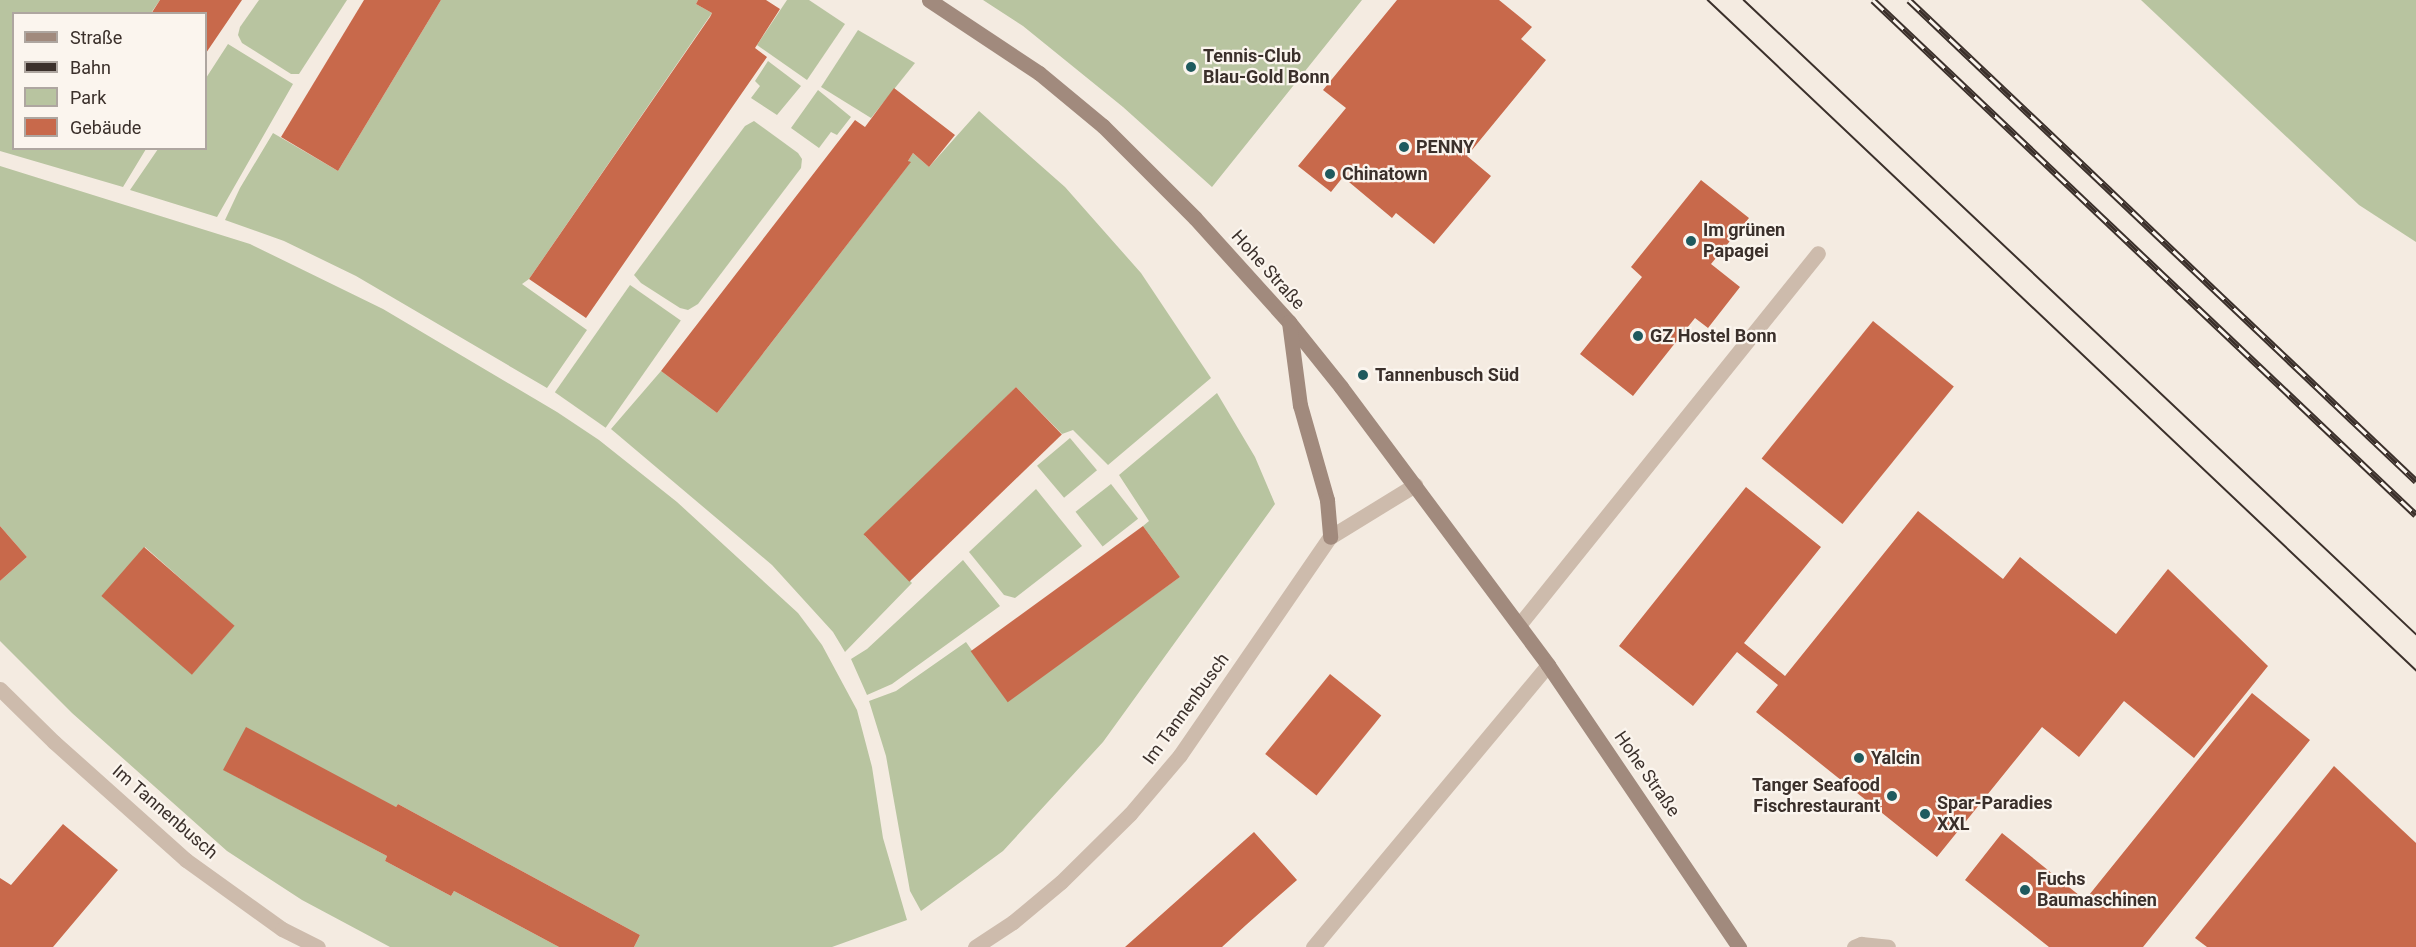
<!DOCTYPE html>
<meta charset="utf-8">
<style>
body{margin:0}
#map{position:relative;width:2416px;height:947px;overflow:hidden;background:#f4ebe1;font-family:Roboto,sans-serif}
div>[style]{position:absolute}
.green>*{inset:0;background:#b8c4a0;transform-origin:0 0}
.building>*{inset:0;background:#c8694b;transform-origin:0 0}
.street>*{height:15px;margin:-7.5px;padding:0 7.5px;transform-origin:7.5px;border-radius:7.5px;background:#cdbbac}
.secondary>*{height:15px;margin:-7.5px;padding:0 7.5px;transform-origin:7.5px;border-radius:7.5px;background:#a18a7d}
.tram>*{height:1.5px;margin:-0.75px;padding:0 0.75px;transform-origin:0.75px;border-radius:0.75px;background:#3b302b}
.rail>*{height:7px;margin-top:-3.5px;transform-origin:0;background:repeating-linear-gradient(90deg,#fbf5ee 0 14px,#3b302b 0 28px);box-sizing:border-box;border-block:2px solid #3b302b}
.dots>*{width:16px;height:16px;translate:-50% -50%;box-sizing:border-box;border:3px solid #fbf5ee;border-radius:50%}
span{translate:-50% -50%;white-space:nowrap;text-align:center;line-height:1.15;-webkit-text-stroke:4.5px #fbf5ee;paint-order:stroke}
.poi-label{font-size:18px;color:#3b302b;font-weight:700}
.left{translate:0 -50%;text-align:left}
.right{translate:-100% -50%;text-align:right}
.street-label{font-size:18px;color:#3b302b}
.legend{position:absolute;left:12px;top:12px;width:195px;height:138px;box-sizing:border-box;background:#fbf5ee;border:2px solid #aea6a0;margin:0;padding:8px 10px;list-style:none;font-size:18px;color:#3b302b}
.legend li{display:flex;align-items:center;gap:12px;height:30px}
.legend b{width:30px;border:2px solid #aea6a0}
</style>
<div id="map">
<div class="green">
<i style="clip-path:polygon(0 0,160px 0,151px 13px,14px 14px,14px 148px,146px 149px,123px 187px,0 151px)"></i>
<i style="clip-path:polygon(259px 0,347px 0,299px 74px,291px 74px,242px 43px,238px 35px,240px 27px)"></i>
<i style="clip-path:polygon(441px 0,698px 0,696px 4px,712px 13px,529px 279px,522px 284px,587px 330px,547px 388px,356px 276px,284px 241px,225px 220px,240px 188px,273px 133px,338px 171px)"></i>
<i style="clip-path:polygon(787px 0,809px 0,845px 24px,807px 80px,757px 45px)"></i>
<i style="clip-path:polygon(983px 0,1362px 0,1212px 187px,1123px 107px,1023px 26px)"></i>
<i style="clip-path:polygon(2141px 0,2416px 0,2416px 242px,2359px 205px)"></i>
<i style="clip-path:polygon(858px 30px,915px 63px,871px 118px,821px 87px)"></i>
<i style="clip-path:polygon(228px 44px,293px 84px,217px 217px,130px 190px,158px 149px,206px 148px,206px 78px)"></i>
<i style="clip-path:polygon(768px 61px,801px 86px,777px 115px,751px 98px,760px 86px,755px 81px)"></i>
<i style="clip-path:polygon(818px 90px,851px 117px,837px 135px,831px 132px,819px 148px,791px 128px)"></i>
<i style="clip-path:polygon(979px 111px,1065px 187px,1141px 273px,1211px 378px,1108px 465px,1073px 430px,1062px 434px,1016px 387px,865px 536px,912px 583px,845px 652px,833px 632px,772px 565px,611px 429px,661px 371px,717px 413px,910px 163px,908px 161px,913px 153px,929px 167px)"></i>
<i style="clip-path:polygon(754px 121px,798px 153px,802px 159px,801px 168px,698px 304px,688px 310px,680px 308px,641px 283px,634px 275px,745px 126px)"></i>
<i style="clip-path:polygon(evenodd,0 166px,250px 244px,383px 309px,557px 412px,599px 440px,677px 502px,798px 613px,822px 645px,857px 710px,872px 767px,883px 838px,907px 920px,832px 947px,634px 947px,640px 935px,398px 804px,396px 807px,224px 770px,387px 856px,385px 861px,451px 896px,454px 891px,559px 947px,390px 947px,302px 900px,227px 851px,72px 713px,0 641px,0 581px,27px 557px,0 526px,0 166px,145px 547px,234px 626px,192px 674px,103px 596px,145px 547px)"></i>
<i style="left:630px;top:285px;width:62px;height:131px;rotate:35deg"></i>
<i style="clip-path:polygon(1217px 393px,1255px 457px,1275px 504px,1103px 742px,1003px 851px,921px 911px,910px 891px,886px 756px,869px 701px,896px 691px,966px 642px,1007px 700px,1180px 577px,1143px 526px,1149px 521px,1119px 475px)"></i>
<i style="left:1070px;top:438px;width:42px;height:43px;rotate:50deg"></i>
<i style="left:1111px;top:484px;width:44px;height:45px;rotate:52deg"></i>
<i style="clip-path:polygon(1036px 489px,1082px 546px,1015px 598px,1004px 595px,969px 552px)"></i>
<i style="clip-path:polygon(963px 560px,1000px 606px,892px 684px,867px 695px,851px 659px,867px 649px)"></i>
</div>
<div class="building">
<i style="clip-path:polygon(160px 0,242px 0,206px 53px,206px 14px,151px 14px)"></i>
<i style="clip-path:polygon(364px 0,441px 0,338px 171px,281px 137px)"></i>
<i style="clip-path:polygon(698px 0,766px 0,780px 9px,755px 48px,767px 57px,586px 318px,529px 279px,710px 17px,712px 13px,696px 4px)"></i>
<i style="clip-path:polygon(1397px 0,1499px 0,1532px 27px,1521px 39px,1546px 60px,1467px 156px,1491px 176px,1434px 244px,1396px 213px,1392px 218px,1343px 177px,1331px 192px,1298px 166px,1346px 108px,1323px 90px)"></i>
<i style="clip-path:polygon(894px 88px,955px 135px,929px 167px,913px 153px,908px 161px,911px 162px,717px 413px,661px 371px,855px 120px,865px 127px)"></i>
<i style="clip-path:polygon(1701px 180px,1749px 218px,1711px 264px,1740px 287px,1708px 328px,1695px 318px,1633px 396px,1580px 354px,1642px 277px,1631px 267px)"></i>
<i style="left:1873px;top:321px;width:104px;height:177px;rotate:39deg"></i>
<i style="left:1016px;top:387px;width:66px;height:212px;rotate:46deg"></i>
<i style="clip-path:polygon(1746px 487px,1821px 547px,1744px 643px,1785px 676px,1918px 511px,2003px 579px,2020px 557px,2116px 634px,2168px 569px,2268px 666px,2194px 758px,2124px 701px,2079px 757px,2042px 727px,1937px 857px,1756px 712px,1778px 685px,1737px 652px,1693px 706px,1619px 646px)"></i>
<i style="clip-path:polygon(0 526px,27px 557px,0 581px)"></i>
<i style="left:1143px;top:526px;width:63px;height:213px;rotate:54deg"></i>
<i style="left:144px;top:547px;width:120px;height:65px;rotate:41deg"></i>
<i style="left:1330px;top:674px;width:66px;height:103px;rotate:39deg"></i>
<i style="clip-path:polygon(2252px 693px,2310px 740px,2143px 947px,2049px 947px,1965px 880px,2002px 833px,2085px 900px)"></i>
<i style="clip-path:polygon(246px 727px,396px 807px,398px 804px,640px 935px,634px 947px,559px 947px,454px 891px,451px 896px,385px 861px,387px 856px,223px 770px)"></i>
<i style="clip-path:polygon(2334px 766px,2416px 843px,2416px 947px,2207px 947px,2195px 938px)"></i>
<i style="clip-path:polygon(63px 824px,118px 870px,53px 947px,0 947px,0 878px,11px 885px)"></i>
<i style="clip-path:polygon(1254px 832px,1297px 880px,1246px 925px,1222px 947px,1125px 947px)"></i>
</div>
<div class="street">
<i style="left:1519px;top:625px;width:477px;rotate:-51.2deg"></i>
<i style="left:0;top:689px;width:76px;rotate:44.5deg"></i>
<i style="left:54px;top:742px;width:177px;rotate:41.8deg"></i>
<i style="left:186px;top:860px;width:118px;rotate:35.7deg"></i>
<i style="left:282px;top:929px;width:40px;rotate:26.6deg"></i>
<i style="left:975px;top:947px;width:45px;rotate:-33.3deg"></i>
<i style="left:1013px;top:922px;width:62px;rotate:-39.8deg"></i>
<i style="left:1061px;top:882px;width:97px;rotate:-44.6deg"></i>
<i style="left:1130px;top:814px;width:77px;rotate:-49.7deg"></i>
<i style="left:1180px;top:755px;width:265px;rotate:-55.5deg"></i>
<i style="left:1330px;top:537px;width:100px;rotate:-31.5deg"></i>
<i style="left:1313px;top:947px;width:367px;rotate:-50.2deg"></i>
<i style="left:1854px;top:947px;width:8px;rotate:-23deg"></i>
<i style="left:1861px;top:944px;width:27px;rotate:6deg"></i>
</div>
<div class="secondary">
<i style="left:929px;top:0;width:132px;rotate:33.6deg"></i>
<i style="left:1039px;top:73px;width:83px;rotate:39.6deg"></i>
<i style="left:1103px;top:126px;width:130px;rotate:45deg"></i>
<i style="left:1195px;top:218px;width:140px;rotate:47.9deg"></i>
<i style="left:1289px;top:322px;width:83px;rotate:51.3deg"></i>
<i style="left:1341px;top:387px;width:347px;rotate:53.3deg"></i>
<i style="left:1548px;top:665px;width:341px;rotate:55.9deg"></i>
<i style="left:1289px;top:322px;width:84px;rotate:82.5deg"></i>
<i style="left:1300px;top:405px;width:99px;rotate:74.1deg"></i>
<i style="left:1327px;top:500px;width:37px;rotate:85deg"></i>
</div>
<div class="tram">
<i style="left:1708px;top:0;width:975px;rotate:43.42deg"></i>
<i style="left:1744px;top:0;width:924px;rotate:43.33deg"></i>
</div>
<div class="rail">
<i style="left:1873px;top:0;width:748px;rotate:43.48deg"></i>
<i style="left:1909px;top:0;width:699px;rotate:43.49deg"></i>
</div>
<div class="dots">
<i style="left:1191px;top:67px;background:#1f5a5e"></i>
<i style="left:1404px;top:147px;background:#1f5a5e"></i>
<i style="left:1330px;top:174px;background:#1f5a5e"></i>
<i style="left:1691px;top:241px;background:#1f5a5e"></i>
<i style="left:1638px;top:336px;background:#1f5a5e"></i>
<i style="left:1363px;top:375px;background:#1f5a5e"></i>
<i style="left:1859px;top:758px;background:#1f5a5e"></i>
<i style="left:1892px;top:796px;background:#1f5a5e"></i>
<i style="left:1925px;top:814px;background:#1f5a5e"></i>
<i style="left:2025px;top:890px;background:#1f5a5e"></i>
</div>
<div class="poi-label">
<span class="left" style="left:1203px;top:67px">Tennis-Club<br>Blau-Gold Bonn</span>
<span class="left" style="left:1416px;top:147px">PENNY</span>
<span class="left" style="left:1342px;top:174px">Chinatown</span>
<span class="left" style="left:1703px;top:241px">Im grünen<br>Papagei</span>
<span class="left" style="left:1650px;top:336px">GZ Hostel Bonn</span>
<span class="left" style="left:1375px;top:375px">Tannenbusch Süd</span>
<span class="left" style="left:1871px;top:758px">Yalcin</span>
<span class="right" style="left:1880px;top:796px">Tanger Seafood<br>Fischrestaurant</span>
<span class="left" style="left:1937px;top:814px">Spar-Paradies<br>XXL</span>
<span class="left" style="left:2037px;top:890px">Fuchs<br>Baumaschinen</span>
</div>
<div class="street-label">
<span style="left:1268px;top:270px;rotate:48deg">Hohe Straße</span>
<span style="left:1186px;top:709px;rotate:-54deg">Im Tannenbusch</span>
<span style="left:1647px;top:774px;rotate:55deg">Hohe Straße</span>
<span style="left:165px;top:812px;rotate:41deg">Im Tannenbusch</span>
</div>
<ul class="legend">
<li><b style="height:8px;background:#a18a7d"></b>Straße</li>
<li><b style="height:8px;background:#3b302b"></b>Bahn</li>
<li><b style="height:16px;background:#b8c4a0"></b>Park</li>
<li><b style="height:16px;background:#c8694b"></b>Gebäude</li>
</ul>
</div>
